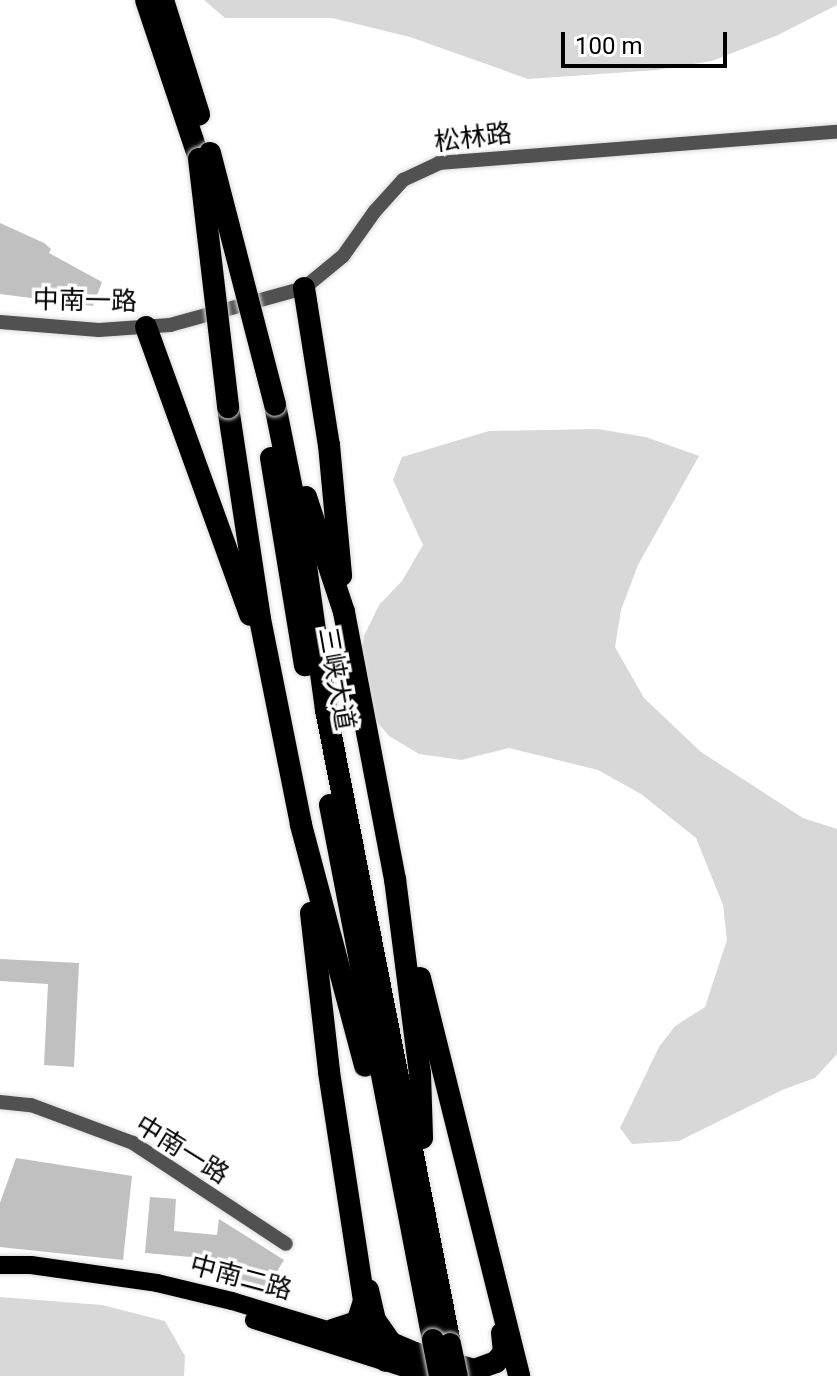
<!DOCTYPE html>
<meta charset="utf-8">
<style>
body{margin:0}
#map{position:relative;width:837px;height:1376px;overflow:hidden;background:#fff;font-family:Roboto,"Noto Sans SC",sans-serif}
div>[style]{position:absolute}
.green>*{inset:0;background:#d8d8d8}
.building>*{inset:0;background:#c0c0c0}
.roads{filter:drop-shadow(0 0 2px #dbdbdb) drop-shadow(0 0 2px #dbdbdb)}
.minor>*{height:14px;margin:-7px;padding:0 7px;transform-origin:7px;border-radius:7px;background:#515151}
.major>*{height:18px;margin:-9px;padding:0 9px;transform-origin:9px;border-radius:9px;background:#000}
.highway>*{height:22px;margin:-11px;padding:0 11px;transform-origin:11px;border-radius:11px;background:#000}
.bridges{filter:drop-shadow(0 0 2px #dbdbdb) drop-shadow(0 0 2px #dbdbdb)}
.highway-bridge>*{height:22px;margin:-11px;padding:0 11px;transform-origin:11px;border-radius:11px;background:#000}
span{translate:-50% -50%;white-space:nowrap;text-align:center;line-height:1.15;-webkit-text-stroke:7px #fff;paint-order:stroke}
.street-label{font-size:26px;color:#000}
.scale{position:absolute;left:561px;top:32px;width:166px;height:36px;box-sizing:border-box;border:4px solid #000;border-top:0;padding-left:10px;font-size:24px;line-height:28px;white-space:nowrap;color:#000;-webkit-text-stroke:6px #fff;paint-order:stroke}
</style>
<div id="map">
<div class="green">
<i style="clip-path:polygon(204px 0,837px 0,837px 5px,778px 35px,712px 61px,657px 70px,528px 79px,410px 37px,332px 18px,225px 18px)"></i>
<i style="clip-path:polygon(597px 429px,646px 437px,699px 456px,638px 565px,621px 610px,615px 647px,644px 698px,701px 752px,803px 818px,837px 829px,837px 1054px,815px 1078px,782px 1090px,679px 1141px,632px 1144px,620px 1128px,659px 1047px,675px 1026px,705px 1007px,727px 940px,723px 905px,696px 838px,641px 794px,598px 770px,509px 748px,461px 760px,419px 754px,389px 736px,367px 710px,357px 676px,364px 636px,379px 605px,402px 581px,423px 545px,393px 480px,402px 457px,489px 431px)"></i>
<i style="clip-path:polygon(0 1297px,102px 1305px,165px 1321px,185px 1356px,184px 1376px,0 1376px)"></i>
</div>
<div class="building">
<i style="clip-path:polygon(0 223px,44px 243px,51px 249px,49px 253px,102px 282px,93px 306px,0 294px)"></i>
<i style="clip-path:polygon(0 959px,79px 963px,74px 1067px,44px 1065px,48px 984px,0 981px)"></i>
<i style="clip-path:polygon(16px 1158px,132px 1176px,123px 1260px,0 1247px,0 1203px)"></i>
<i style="clip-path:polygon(150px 1197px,176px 1199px,174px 1231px,217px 1235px,219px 1219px,284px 1260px,265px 1291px,212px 1276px,214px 1259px,145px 1253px)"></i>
</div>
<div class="roads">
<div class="minor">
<i style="left:0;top:322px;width:99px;rotate:4.6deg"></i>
<i style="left:99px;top:330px;width:71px;rotate:-4deg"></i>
<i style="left:170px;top:325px;width:139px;rotate:-15.4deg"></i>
<i style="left:304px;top:288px;width:50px;rotate:-39.4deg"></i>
<i style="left:343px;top:256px;width:55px;rotate:-54.6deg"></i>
<i style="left:375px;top:211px;width:42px;rotate:-47.9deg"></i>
<i style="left:403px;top:180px;width:40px;rotate:-25deg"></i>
<i style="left:439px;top:163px;width:399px;rotate:-4.5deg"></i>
<i style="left:0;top:1102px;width:31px;rotate:6deg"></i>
<i style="left:31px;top:1105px;width:109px;rotate:20.4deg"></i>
<i style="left:133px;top:1143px;width:183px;rotate:33.4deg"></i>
</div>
<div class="major">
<i style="left:0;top:1265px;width:31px"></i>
<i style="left:31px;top:1265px;width:127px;rotate:8.1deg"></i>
<i style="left:157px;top:1283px;width:77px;rotate:13.5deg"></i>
<i style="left:232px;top:1301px;width:155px;rotate:16.9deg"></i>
<i style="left:254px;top:1320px;width:185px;rotate:17.7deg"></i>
</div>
<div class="highway">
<i style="left:146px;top:0;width:167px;rotate:71.5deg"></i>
<i style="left:163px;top:0;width:120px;rotate:72.5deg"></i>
<i style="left:304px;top:288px;width:159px;rotate:81deg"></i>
<i style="left:329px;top:445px;width:131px;rotate:84.7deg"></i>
<i style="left:146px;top:327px;width:306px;rotate:70.1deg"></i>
<i style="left:275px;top:405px;width:142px;rotate:78.6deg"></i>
<i style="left:303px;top:544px;width:168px;rotate:82.1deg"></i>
<i style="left:326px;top:710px;width:646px;rotate:78.93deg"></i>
<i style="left:228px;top:407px;width:214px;rotate:81.4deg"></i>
<i style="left:260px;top:619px;width:210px;rotate:78.7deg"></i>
<i style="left:301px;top:825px;width:249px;rotate:75.1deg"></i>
<i style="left:271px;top:458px;width:210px;rotate:80.7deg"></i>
<i style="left:306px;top:497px;width:121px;rotate:71.7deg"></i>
<i style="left:344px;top:612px;width:272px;rotate:79.2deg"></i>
<i style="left:395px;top:879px;width:196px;rotate:82.7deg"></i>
<i style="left:420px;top:1073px;width:65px;rotate:88.2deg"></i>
<i style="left:330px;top:805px;width:545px;rotate:79.1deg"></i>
<i style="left:311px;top:913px;width:160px;rotate:83.5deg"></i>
<i style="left:329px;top:1072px;width:232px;rotate:81.3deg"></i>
<i style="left:364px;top:1301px;width:22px;rotate:108deg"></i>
<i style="left:357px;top:1322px;width:25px;rotate:162deg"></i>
<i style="left:420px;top:978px;width:410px;rotate:76deg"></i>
<i style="left:368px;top:1290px;width:31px;rotate:77deg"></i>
<i style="left:375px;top:1320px;width:28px;rotate:55deg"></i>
<i style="left:391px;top:1343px;width:26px;rotate:23deg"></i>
<i style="left:415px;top:1353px;width:61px;rotate:16.1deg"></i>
<i style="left:474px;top:1370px;width:23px;rotate:-20deg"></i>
<i style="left:496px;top:1362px;width:13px;rotate:-51deg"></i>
<i style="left:504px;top:1352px;width:19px;rotate:-96deg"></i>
<i style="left:364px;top:1307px;width:32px;rotate:83deg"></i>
<i style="left:368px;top:1339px;width:28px;rotate:51deg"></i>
</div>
</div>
<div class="bridges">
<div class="highway-bridge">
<i style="left:210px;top:153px;width:260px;rotate:75.5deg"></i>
<i style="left:199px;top:159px;width:250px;rotate:83.3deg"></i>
<i style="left:433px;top:1340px;width:37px;rotate:79deg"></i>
<i style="left:450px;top:1344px;width:33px;rotate:78deg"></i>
</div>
</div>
<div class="street-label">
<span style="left:473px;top:138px;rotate:-7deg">松林路</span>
<span style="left:85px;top:301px;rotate:1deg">中南一路</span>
<span style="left:336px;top:679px;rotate:80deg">三峡大道</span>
<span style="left:182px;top:1150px;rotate:32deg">中南一路</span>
<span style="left:241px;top:1278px;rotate:15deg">中南二路</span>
</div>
<div class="scale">100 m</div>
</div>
